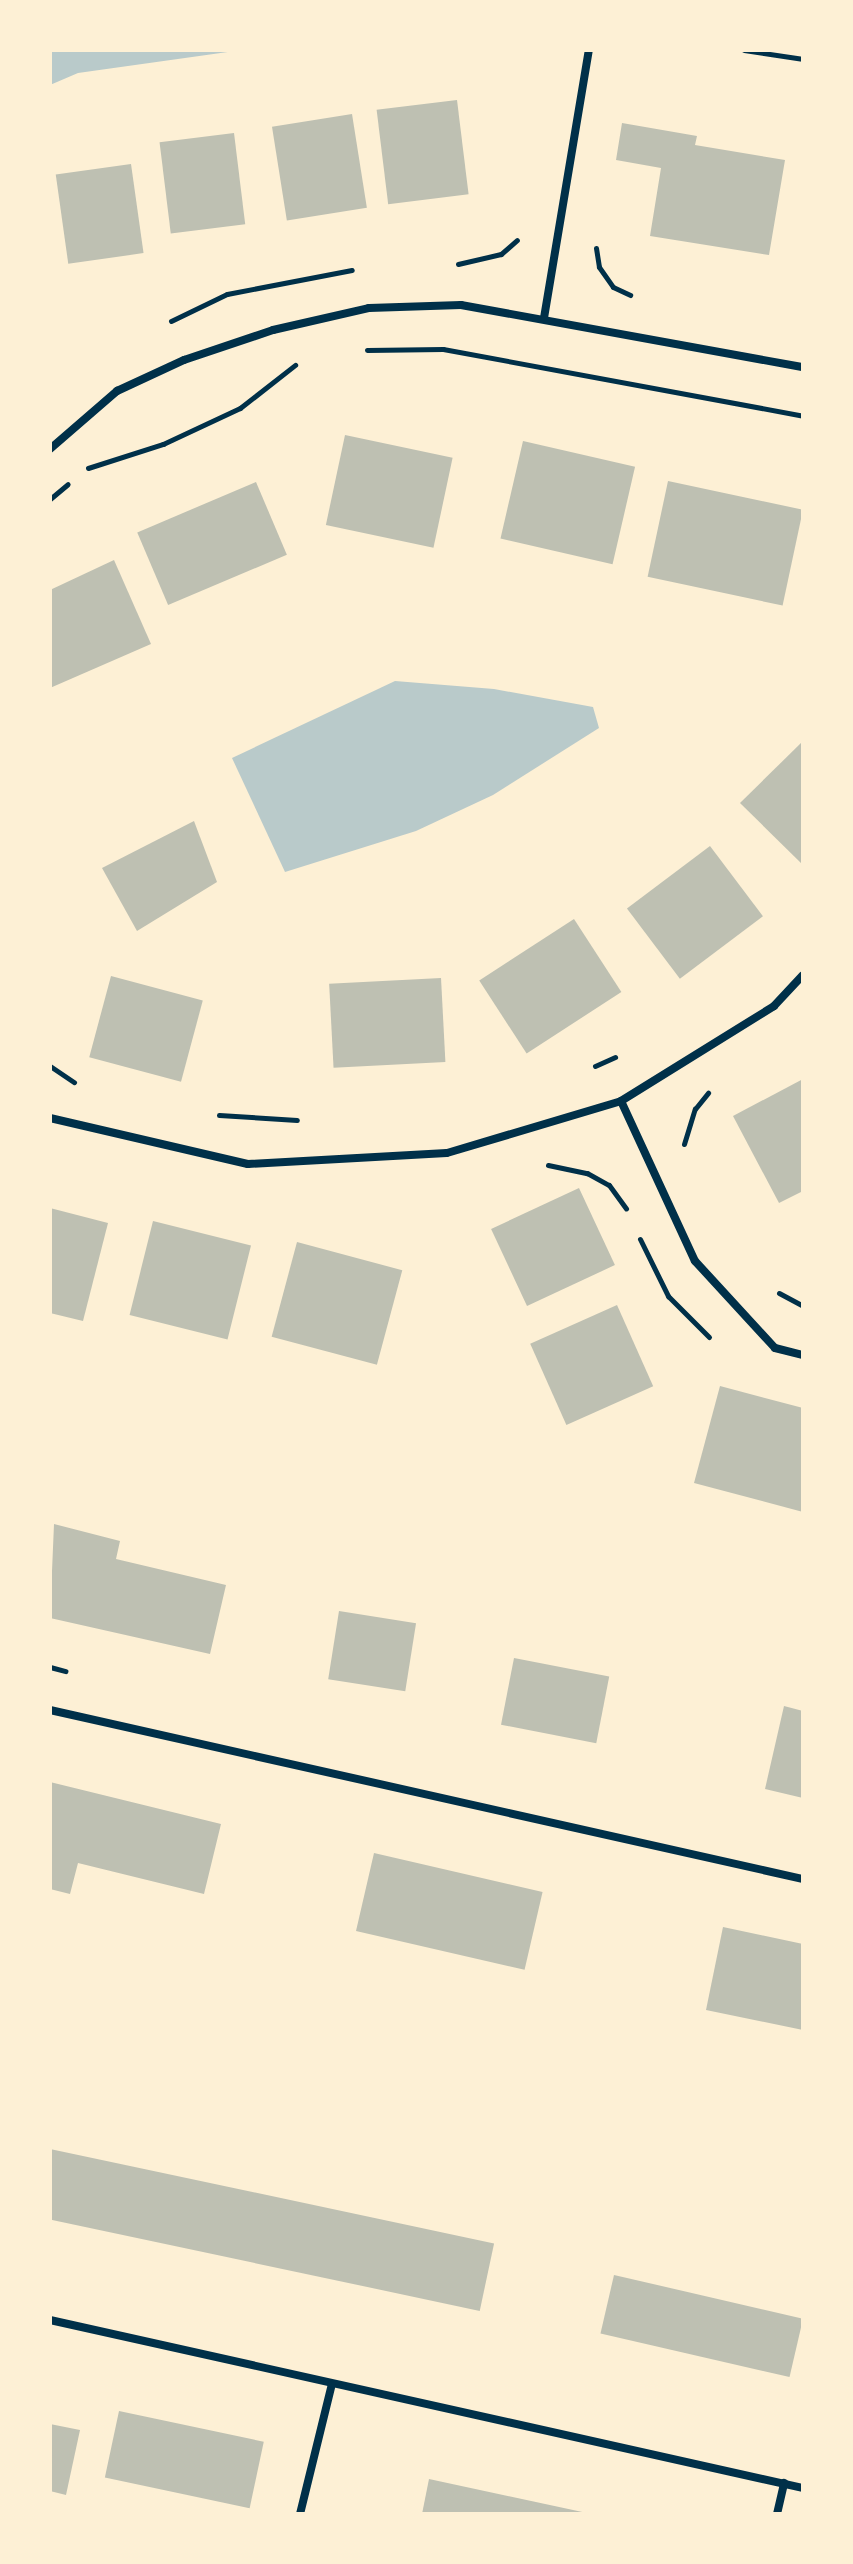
<!DOCTYPE html>
<style>
body{margin:0}
#map{position:relative;width:853px;height:2564px;overflow:hidden;background:#fdf0d5;font-family:"PT Sans",sans-serif}
div>[style]{position:absolute}
.green>*{inset:0;background:#b9caca}
.building>*{inset:0;background:#bec0b2;transform-origin:0 0}
.path>*{height:5px;margin:-2.5px;padding:0 2.5px;transform-origin:2.5px;border-radius:2.5px;background:#003049}
.minor>*{height:8px;margin:-4px;padding:0 4px;transform-origin:4px;border-radius:4px;background:#003049}
span{translate:-50% -50%;white-space:nowrap;text-align:center;line-height:1.15;-webkit-text-stroke:6px #fdf0d5;paint-order:stroke}
.frame{position:absolute;inset:0;border:52px solid #fdf0d5;pointer-events:none}
</style>
<div id="map">
<div class="green">
<i style="clip-path:polygon(50px 50px,242px 50px,78px 73px,50px 85px)"></i>
<i style="clip-path:polygon(395px 681px,494px 689px,593px 707px,599px 728px,493px 795px,416px 831px,285px 872px,232px 758px)"></i>
</div>
<div class="building">
<i style="left:457px;top:100px;width:95px;height:81px;rotate:83deg"></i>
<i style="left:352px;top:114px;width:95px;height:81px;rotate:81deg"></i>
<i style="clip-path:polygon(622px 123px,697px 136px,695px 145px,785px 160px,769px 255px,650px 236px,661px 168px,616px 160px)"></i>
<i style="left:234px;top:133px;width:92px;height:75px;rotate:83deg"></i>
<i style="left:131px;top:164px;width:90px;height:76px;rotate:82deg"></i>
<i style="left:345px;top:435px;width:110px;height:92px;rotate:12deg"></i>
<i style="left:523px;top:441px;width:115px;height:100px;rotate:13deg"></i>
<i style="left:668px;top:481px;width:138px;height:98px;rotate:12deg"></i>
<i style="left:256px;top:482px;width:79px;height:129px;rotate:67deg"></i>
<i style="clip-path:polygon(114px 560px,151px 644px,50px 688px,50px 590px)"></i>
<i style="clip-path:polygon(803px 741px,803px 865px,740px 803px)"></i>
<i style="clip-path:polygon(194px 821px,217px 882px,137px 931px,102px 868px)"></i>
<i style="left:710px;top:846px;width:88px;height:104px;rotate:53deg"></i>
<i style="left:574px;top:919px;width:87px;height:113px;rotate:57deg"></i>
<i style="left:111px;top:976px;width:95px;height:84px;rotate:15deg"></i>
<i style="left:441px;top:978px;width:84px;height:112px;rotate:87deg"></i>
<i style="clip-path:polygon(803px 1079px,803px 1191px,779px 1203px,733px 1116px)"></i>
<i style="left:579px;top:1188px;width:85px;height:97px;rotate:65deg"></i>
<i style="clip-path:polygon(50px 1208px,108px 1223px,83px 1321px,50px 1313px)"></i>
<i style="left:153px;top:1221px;width:101px;height:97px;rotate:14deg"></i>
<i style="left:297px;top:1242px;width:109px;height:98px;rotate:15deg"></i>
<i style="left:617px;top:1305px;width:89px;height:95px;rotate:66deg"></i>
<i style="clip-path:polygon(720px 1386px,803px 1408px,803px 1512px,694px 1483px)"></i>
<i style="clip-path:polygon(54px 1524px,120px 1541px,116px 1559px,226px 1585px,210px 1654px,50px 1618px)"></i>
<i style="left:339px;top:1611px;width:78px;height:69px;rotate:9deg"></i>
<i style="left:514px;top:1658px;width:97px;height:68px;rotate:11deg"></i>
<i style="clip-path:polygon(784px 1706px,803px 1711px,803px 1798px,765px 1789px)"></i>
<i style="clip-path:polygon(50px 1782px,221px 1824px,204px 1894px,78px 1863px,70px 1894px,50px 1889px)"></i>
<i style="left:374px;top:1853px;width:173px;height:80px;rotate:13deg"></i>
<i style="clip-path:polygon(723px 1927px,803px 1944px,803px 2030px,706px 2010px)"></i>
<i style="left:50px;top:2149px;width:454px;height:69px;rotate:12deg"></i>
<i style="left:614px;top:2275px;width:194px;height:60px;rotate:13deg"></i>
<i style="left:119px;top:2411px;width:148px;height:68px;rotate:12deg"></i>
<i style="clip-path:polygon(50px 2424px,80px 2430px,66px 2495px,50px 2491px)"></i>
<i style="clip-path:polygon(429px 2479px,587px 2513px,587px 2514px,422px 2514px)"></i>
</div>
<div class="path">
<i style="left:744px;top:50px;width:60px;rotate:8.7deg"></i>
<i style="left:596px;top:248px;width:19px;rotate:81deg"></i>
<i style="left:599px;top:267px;width:24px;rotate:55deg"></i>
<i style="left:613px;top:287px;width:19px;rotate:25deg"></i>
<i style="left:458px;top:264px;width:44px;rotate:-13.1deg"></i>
<i style="left:501px;top:254px;width:21px;rotate:-41deg"></i>
<i style="left:171px;top:321px;width:62px;rotate:-25.7deg"></i>
<i style="left:227px;top:294px;width:127px;rotate:-10.9deg"></i>
<i style="left:367px;top:350px;width:76px;rotate:-0.8deg"></i>
<i style="left:443px;top:349px;width:366px;rotate:10.5deg"></i>
<i style="left:88px;top:468px;width:79px;rotate:-17.7deg"></i>
<i style="left:163px;top:444px;width:85px;rotate:-25.1deg"></i>
<i style="left:240px;top:408px;width:70px;rotate:-38deg"></i>
<i style="left:50px;top:499px;width:23px;rotate:-40deg"></i>
<i style="left:50px;top:1066px;width:29px;rotate:34deg"></i>
<i style="left:595px;top:1066px;width:22px;rotate:-24deg"></i>
<i style="left:219px;top:1115px;width:78px;rotate:3.7deg"></i>
<i style="left:684px;top:1144px;width:37px;rotate:-73deg"></i>
<i style="left:695px;top:1109px;width:21px;rotate:-51deg"></i>
<i style="left:548px;top:1165px;width:40px;rotate:12deg"></i>
<i style="left:587px;top:1173px;width:25px;rotate:29deg"></i>
<i style="left:609px;top:1185px;width:29px;rotate:54deg"></i>
<i style="left:640px;top:1239px;width:64px;rotate:63.8deg"></i>
<i style="left:668px;top:1296px;width:58px;rotate:45deg"></i>
<i style="left:779px;top:1293px;width:27px;rotate:28deg"></i>
<i style="left:50px;top:1667px;width:16px;rotate:15deg"></i>
</div>
<div class="minor">
<i style="left:544px;top:318px;width:272px;rotate:-80.5deg"></i>
<i style="left:50px;top:449px;width:89px;rotate:-40.9deg"></i>
<i style="left:117px;top:391px;width:74px;rotate:-24.8deg"></i>
<i style="left:184px;top:360px;width:94px;rotate:-18.6deg"></i>
<i style="left:273px;top:330px;width:98px;rotate:-12.9deg"></i>
<i style="left:369px;top:308px;width:92px;rotate:-1.9deg"></i>
<i style="left:461px;top:305px;width:348px;rotate:10.3deg"></i>
<i style="left:621px;top:1101px;width:176px;rotate:65.2deg"></i>
<i style="left:695px;top:1261px;width:118px;rotate:47.4deg"></i>
<i style="left:775px;top:1348px;width:29px;rotate:14deg"></i>
<i style="left:50px;top:1118px;width:203px;rotate:13.1deg"></i>
<i style="left:248px;top:1164px;width:199px;rotate:-3.2deg"></i>
<i style="left:447px;top:1153px;width:182px;rotate:-16.6deg"></i>
<i style="left:621px;top:1101px;width:180px;rotate:-31.8deg"></i>
<i style="left:774px;top:1006px;width:42px;rotate:-46.9deg"></i>
<i style="left:50px;top:1710px;width:772px;rotate:12.65deg"></i>
<i style="left:50px;top:2320px;width:772px;rotate:12.58deg"></i>
<i style="left:300px;top:2514px;width:134px;rotate:-76.2deg"></i>
<i style="left:777px;top:2514px;width:32px;rotate:-77deg"></i>
</div>
<div class="frame"></div>
</div>
